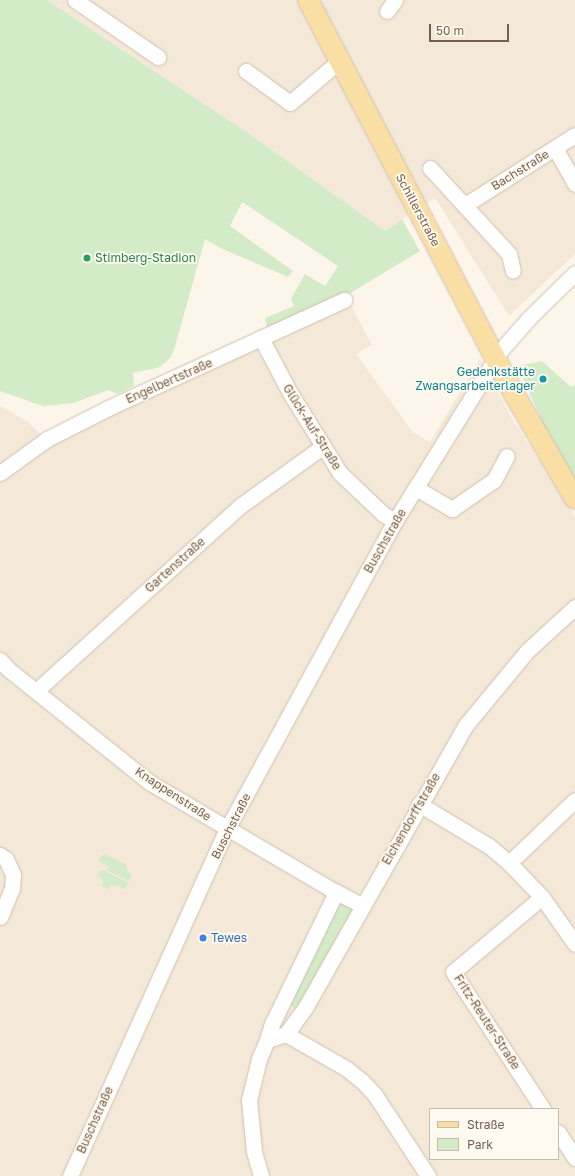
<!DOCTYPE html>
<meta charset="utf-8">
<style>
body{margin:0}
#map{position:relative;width:575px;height:1176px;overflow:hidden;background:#fcf6ea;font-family:"Golos Text",sans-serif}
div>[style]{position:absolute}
.residential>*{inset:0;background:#f4e9d8}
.green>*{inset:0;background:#d3ebc7}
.roads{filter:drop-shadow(0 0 1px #cfbfaf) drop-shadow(0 0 1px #cfbfaf)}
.minor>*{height:15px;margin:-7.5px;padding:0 7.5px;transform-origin:7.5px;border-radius:7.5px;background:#fff}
.major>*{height:20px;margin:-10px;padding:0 10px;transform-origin:10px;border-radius:10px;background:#f9dfa4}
.dots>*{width:11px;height:11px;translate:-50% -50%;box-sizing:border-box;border:2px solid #fffaf0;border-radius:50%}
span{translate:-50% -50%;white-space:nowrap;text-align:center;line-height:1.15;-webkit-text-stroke:3.5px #fffaf0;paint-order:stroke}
.street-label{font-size:12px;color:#775f4d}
.leisure-label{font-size:12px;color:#27864d}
.left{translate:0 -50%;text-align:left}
.culture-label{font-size:12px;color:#0d838f}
.right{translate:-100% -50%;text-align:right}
.shop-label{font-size:12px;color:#366cbe}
.legend{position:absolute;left:429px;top:1108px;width:130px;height:52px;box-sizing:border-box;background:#fffaf0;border:1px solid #c9bcaf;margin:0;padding:5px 7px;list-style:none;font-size:12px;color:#775f4d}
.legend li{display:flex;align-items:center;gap:8px;height:20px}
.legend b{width:20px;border:1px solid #c9bcaf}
.scale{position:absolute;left:429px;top:24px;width:80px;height:18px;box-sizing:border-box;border:2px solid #775f4d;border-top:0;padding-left:5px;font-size:12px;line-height:14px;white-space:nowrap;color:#775f4d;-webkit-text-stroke:3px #fffaf0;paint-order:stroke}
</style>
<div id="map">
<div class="residential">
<i style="clip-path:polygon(47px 0,575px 0,575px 254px,509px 316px,435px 198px,385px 231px,254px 137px)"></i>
<i style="clip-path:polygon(evenodd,349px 301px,372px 345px,356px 354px,413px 432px,430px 442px,480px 359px,513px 420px,575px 516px,575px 1176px,0 1176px,0 406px,28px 422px,48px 441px,349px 301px,430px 1109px,558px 1109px,558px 1159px,430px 1159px,430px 1109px)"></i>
</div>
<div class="green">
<i style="clip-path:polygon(0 0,47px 0,254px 137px,385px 231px,402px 219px,420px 251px,324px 309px,267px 327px,265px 318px,294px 306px,291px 299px,305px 274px,325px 286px,338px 266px,242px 202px,230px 226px,293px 271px,288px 277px,220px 248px,205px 239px,174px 350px,170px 358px,160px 367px,133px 373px,134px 386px,117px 394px,108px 390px,74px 403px,43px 406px,0 391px)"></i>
<i style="clip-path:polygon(542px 361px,571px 387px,575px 385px,575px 483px,555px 452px,518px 366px)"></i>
<i style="clip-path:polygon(104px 854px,126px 864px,127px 871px,132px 876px,129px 881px,107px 870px,109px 866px,97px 860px)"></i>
<i style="clip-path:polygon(101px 869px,125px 881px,128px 884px,125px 889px,117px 886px,110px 885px,108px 889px,102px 886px,103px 879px,98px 876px)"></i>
<i style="clip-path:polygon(337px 900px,354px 909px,299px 1010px,286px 1004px)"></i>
</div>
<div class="roads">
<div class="minor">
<i style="left:75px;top:0;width:101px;rotate:34.5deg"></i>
<i style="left:387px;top:11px;width:14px;rotate:-54deg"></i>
<i style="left:246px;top:71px;width:54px;rotate:36deg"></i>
<i style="left:290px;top:103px;width:65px;rotate:-40.6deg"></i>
<i style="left:555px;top:148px;width:41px;rotate:60.9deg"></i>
<i style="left:430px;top:168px;width:117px;rotate:47.4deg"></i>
<i style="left:509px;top:254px;width:17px;rotate:77deg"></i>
<i style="left:465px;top:205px;width:130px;rotate:-32.5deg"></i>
<i style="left:261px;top:338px;width:62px;rotate:62.2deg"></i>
<i style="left:290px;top:393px;width:94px;rotate:58deg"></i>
<i style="left:340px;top:473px;width:59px;rotate:43.6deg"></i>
<i style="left:383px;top:514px;width:14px;rotate:30deg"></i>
<i style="left:0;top:473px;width:58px;rotate:-35.9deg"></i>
<i style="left:47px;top:439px;width:68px;rotate:-26.9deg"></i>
<i style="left:108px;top:408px;width:260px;rotate:-24.6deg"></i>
<i style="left:416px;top:488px;width:42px;rotate:30.3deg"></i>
<i style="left:452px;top:509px;width:51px;rotate:-34.6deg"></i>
<i style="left:494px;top:480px;width:27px;rotate:-62deg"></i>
<i style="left:0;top:660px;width:12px;rotate:48deg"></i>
<i style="left:8px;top:669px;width:181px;rotate:38.7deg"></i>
<i style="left:149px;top:782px;width:217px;rotate:30.5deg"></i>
<i style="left:336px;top:892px;width:29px;rotate:27deg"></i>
<i style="left:36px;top:691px;width:275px;rotate:-42.2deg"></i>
<i style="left:240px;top:506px;width:101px;rotate:-35.7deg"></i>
<i style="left:419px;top:804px;width:82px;rotate:31deg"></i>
<i style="left:489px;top:846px;width:26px;rotate:40deg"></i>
<i style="left:509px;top:863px;width:47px;rotate:45.9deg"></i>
<i style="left:542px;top:897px;width:57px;rotate:54.9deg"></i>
<i style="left:0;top:855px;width:7px;rotate:34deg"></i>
<i style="left:6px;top:859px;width:17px;rotate:66deg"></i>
<i style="left:13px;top:875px;width:13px;rotate:94deg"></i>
<i style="left:12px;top:888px;width:31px;rotate:112deg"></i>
<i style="left:509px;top:863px;width:91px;rotate:-43.7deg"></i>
<i style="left:542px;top:897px;width:116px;rotate:139.9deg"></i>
<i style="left:453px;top:972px;width:164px;rotate:56.7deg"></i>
<i style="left:286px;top:1034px;width:70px;rotate:29.8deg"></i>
<i style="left:347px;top:1069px;width:19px;rotate:39deg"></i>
<i style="left:362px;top:1081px;width:19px;rotate:47deg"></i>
<i style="left:375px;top:1095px;width:97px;rotate:56.8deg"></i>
<i style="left:267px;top:1040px;width:17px;rotate:-73deg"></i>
<i style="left:272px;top:1024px;width:147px;rotate:-64.1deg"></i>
<i style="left:558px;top:1132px;width:31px;rotate:57deg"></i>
<i style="left:70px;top:1176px;width:381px;rotate:-65.7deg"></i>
<i style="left:227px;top:829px;width:351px;rotate:-61.4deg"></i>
<i style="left:395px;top:521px;width:201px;rotate:-58.2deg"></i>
<i style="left:501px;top:350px;width:43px;rotate:-48.8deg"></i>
<i style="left:529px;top:318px;width:64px;rotate:-44.4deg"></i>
<i style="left:261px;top:1176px;width:26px;rotate:-106deg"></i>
<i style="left:254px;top:1151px;width:51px;rotate:-95.6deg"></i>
<i style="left:249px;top:1100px;width:42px;rotate:-76.3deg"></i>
<i style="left:259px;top:1059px;width:21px;rotate:-67deg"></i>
<i style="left:267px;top:1040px;width:20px;rotate:-18deg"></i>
<i style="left:286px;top:1034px;width:32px;rotate:-54deg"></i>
<i style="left:305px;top:1008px;width:324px;rotate:-60.4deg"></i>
<i style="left:465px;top:726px;width:97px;rotate:-50.4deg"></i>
<i style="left:527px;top:651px;width:65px;rotate:-42.5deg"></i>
</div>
<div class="major">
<i style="left:308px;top:0;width:445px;rotate:62.4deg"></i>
<i style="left:514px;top:394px;width:121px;rotate:59.8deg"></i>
</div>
</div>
<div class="dots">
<i style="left:87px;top:258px;background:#2e9e5b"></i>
<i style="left:543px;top:379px;background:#0f9aa8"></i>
<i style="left:203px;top:938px;background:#3f7fe0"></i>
</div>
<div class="street-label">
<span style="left:520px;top:170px;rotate:-32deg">Bachstraße</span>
<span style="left:418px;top:210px;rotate:62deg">Schillerstraße</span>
<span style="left:169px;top:381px;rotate:-24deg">Engelbertstraße</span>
<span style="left:312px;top:427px;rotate:58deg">Glück-Auf-Straße</span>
<span style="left:385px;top:541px;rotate:-60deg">Buschstraße</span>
<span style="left:175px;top:565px;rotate:-42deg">Gartenstraße</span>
<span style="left:173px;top:794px;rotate:33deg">Knappenstraße</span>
<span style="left:411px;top:819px;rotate:-60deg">Eichendorffstraße</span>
<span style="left:231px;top:826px;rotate:-63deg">Buschstraße</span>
<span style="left:487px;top:1022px;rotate:57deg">Fritz-Reuter-Straße</span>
<span style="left:95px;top:1120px;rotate:-66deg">Buschstraße</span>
</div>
<div class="leisure-label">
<span class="left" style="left:95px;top:258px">Stimberg-Stadion</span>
</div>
<div class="culture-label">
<span class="right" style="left:535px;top:379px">Gedenkstätte<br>Zwangsarbeiterlager</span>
</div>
<div class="shop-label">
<span class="left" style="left:211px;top:938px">Tewes</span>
</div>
<ul class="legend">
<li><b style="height:5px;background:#f9dfa4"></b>Straße</li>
<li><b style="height:11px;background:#d3ebc7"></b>Park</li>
</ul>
<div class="scale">50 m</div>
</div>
